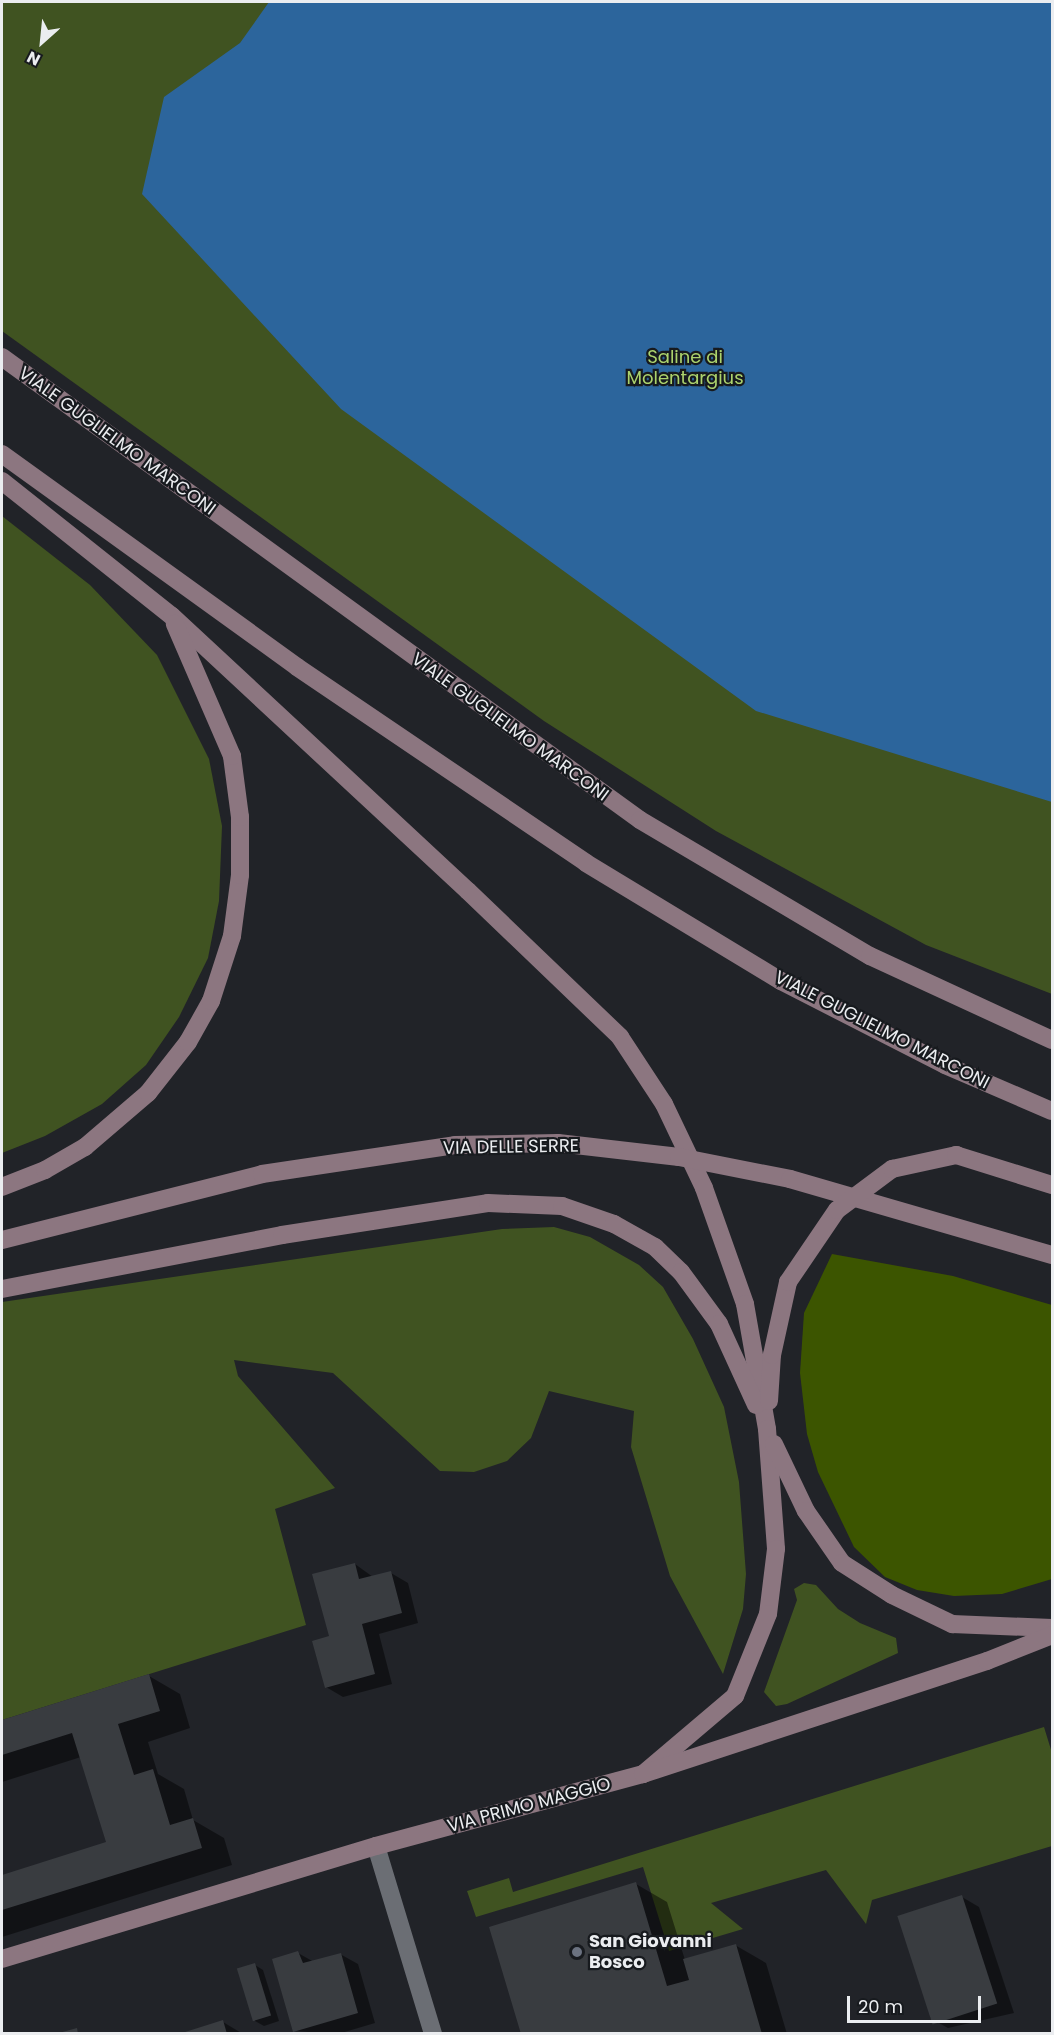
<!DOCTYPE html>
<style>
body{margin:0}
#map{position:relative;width:1054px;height:2035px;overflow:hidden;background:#212328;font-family:Poppins,sans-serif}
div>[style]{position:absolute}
.green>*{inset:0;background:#405321}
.forest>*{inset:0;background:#3c5500}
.water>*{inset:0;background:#2c659c}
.shadow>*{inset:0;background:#0007}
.building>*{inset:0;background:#393c40;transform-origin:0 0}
.street>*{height:18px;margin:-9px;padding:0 9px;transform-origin:9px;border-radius:9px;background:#6b6e74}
.secondary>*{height:18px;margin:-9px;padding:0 9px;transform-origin:9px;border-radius:9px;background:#8c7680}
.dots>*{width:16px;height:16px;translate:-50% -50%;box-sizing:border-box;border:3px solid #171a1e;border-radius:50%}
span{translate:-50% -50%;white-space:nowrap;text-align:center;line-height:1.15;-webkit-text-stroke:4.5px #171a1e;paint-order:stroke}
.park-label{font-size:18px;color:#acd36d}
.street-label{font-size:18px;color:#ebedf0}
.poi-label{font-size:18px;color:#ebedf0;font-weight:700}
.left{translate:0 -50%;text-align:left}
.frame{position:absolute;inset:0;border:3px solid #ebedf0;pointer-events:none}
.north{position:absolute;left:12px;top:12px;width:60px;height:60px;-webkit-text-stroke:4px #171a1e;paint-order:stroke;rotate:207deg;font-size:16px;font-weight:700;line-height:24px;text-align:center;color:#ebedf0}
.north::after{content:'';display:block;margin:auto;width:21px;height:27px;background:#ebedf0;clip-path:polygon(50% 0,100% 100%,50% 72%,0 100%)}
.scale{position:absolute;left:847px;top:1996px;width:134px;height:27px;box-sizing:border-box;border:3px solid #ebedf0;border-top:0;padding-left:8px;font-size:18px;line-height:21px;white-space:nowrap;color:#ebedf0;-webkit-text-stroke:4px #171a1e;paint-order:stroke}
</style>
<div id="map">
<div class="green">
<i style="clip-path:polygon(2px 2px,1052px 2px,1052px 994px,926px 945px,716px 831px,544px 721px,2px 331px)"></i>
<i style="clip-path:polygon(2px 516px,90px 585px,157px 655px,209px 759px,222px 826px,219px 901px,208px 958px,179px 1017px,146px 1065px,102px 1104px,45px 1136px,2px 1153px)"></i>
<i style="clip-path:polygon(554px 1227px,590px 1237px,639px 1265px,663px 1287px,693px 1339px,724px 1407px,739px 1482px,746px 1574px,743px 1609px,723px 1674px,670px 1576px,631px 1447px,634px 1411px,549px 1391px,531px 1438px,507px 1461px,474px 1472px,440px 1471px,333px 1373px,234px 1360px,238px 1376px,335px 1488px,275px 1509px,306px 1625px,2px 1720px,2px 1302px,502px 1229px)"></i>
<i style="clip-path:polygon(804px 1583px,816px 1585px,838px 1609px,860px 1623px,896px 1638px,898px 1653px,787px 1704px,776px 1706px,764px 1692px,797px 1600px,794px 1589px)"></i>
<i style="clip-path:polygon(1044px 1727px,1052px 1753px,1052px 1846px,872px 1900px,866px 1924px,826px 1870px,711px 1903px,743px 1929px,669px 1951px,643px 1867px,476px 1917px,467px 1891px,509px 1878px,513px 1892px)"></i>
</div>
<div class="forest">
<i style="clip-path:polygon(832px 1254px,953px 1276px,1052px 1305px,1052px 1579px,1002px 1594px,954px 1596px,917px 1590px,885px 1577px,854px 1547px,818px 1472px,807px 1434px,800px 1373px,804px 1313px)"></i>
</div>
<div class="water">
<i style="clip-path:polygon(269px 2px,1052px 2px,1052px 802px,756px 711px,341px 409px,142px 194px,164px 97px,240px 43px)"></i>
</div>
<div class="shadow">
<i style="clip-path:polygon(355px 1564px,373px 1577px,391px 1573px,408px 1583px,418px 1623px,379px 1634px,392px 1684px,343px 1697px,326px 1687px,330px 1637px)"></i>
<i style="clip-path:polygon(149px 1676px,180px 1694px,190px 1728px,148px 1742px,158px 1774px,184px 1789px,193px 1820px,224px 1838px,232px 1865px,2px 1937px,2px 1876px,108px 1843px,81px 1757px,2px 1782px,2px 1721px)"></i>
<i style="clip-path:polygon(636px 1884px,667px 1902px,685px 1960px,735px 1945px,766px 1963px,787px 2034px,523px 2034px)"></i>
<i style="clip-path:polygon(962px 1897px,979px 1907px,1014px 2013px,948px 2028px,930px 2018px)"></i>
<i style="clip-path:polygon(298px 1953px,314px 1962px,340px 1954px,358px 1964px,375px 2023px,338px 2034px,294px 2031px)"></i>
<i style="clip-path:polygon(255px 1965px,263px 1970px,279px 2021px,264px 2026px,255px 2021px)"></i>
<i style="clip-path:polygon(223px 2022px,243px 2034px,185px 2034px)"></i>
</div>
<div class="building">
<i style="clip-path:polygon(355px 1563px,359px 1579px,391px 1571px,402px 1613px,362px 1624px,375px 1674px,325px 1688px,312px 1641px,329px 1636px,312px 1574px)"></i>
<i style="clip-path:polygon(149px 1674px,160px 1711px,118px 1724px,134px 1775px,153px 1769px,170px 1825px,193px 1818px,202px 1848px,2px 1910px,2px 1875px,106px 1842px,72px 1733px,2px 1755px,2px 1720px)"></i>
<i style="clip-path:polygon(636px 1882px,667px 1986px,689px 1980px,683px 1959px,736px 1944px,762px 2034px,521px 2034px,489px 1927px)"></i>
<i style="left:962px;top:1895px;width:114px;height:68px;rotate:72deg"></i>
<i style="clip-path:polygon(298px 1951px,303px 1963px,341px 1953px,358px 2013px,293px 2032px,272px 1959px)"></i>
<i style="left:255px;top:1963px;width:55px;height:19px;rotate:73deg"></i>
<i style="clip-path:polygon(223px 2020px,227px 2034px,182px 2034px,182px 2033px)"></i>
<i style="clip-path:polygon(77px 2028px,78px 2034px,59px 2034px,59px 2033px)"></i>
</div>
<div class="street">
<i style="left:376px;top:1846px;width:196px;rotate:73.1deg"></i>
</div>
<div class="secondary">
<i style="left:2px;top:357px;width:788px;rotate:35.97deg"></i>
<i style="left:640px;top:820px;width:267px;rotate:30.6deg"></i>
<i style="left:870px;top:956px;width:200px;rotate:24.8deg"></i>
<i style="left:2px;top:454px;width:364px;rotate:35.8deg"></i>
<i style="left:297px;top:667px;width:349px;rotate:34.1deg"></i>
<i style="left:586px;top:863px;width:228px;rotate:31.2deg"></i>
<i style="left:781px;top:981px;width:184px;rotate:27.1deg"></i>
<i style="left:945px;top:1065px;width:116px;rotate:23.3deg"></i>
<i style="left:2px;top:481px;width:217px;rotate:38.5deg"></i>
<i style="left:172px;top:616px;width:404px;rotate:42.9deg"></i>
<i style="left:468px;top:891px;width:211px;rotate:43.8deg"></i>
<i style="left:620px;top:1037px;width:80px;rotate:56.7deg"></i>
<i style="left:664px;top:1104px;width:93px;rotate:64.5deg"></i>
<i style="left:704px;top:1188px;width:123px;rotate:70.5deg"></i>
<i style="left:745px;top:1304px;width:127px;rotate:80deg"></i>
<i style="left:767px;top:1429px;width:120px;rotate:85.7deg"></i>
<i style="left:776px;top:1549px;width:65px;rotate:97deg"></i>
<i style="left:768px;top:1614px;width:88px;rotate:111.9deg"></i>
<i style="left:735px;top:1696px;width:121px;rotate:139.7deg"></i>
<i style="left:2px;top:1187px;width:46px;rotate:-21.6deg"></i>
<i style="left:45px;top:1170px;width:46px;rotate:-29.9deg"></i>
<i style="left:85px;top:1147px;width:83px;rotate:-40.6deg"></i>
<i style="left:148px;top:1093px;width:65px;rotate:-51.9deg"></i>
<i style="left:188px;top:1042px;width:47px;rotate:-60.7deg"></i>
<i style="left:211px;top:1001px;width:68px;rotate:-72.1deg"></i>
<i style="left:232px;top:936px;width:62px;rotate:-82.5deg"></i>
<i style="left:240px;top:875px;width:58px;rotate:-90deg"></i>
<i style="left:240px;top:817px;width:62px;rotate:-97.5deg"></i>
<i style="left:232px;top:756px;width:144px;rotate:-113.4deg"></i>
<i style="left:2px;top:1240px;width:268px;rotate:-14.2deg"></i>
<i style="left:262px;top:1174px;width:195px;rotate:-8.5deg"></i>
<i style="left:455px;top:1145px;width:103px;rotate:-1.1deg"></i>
<i style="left:558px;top:1143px;width:122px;rotate:6.6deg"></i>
<i style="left:679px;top:1157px;width:113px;rotate:11.2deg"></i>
<i style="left:790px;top:1179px;width:273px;rotate:16.2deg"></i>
<i style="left:2px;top:1289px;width:285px;rotate:-10.9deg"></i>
<i style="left:282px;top:1235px;width:208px;rotate:-8.8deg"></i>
<i style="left:488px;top:1203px;width:74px;rotate:2.3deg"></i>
<i style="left:562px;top:1206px;width:55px;rotate:19.1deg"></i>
<i style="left:614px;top:1224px;width:47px;rotate:29.3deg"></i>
<i style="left:655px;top:1247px;width:36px;rotate:44deg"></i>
<i style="left:681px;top:1272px;width:64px;rotate:53.8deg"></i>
<i style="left:719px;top:1324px;width:89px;rotate:65.4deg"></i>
<i style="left:769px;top:1401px;width:46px;rotate:-86.3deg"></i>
<i style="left:772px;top:1355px;width:75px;rotate:-77.6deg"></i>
<i style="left:788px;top:1282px;width:87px;rotate:-55.8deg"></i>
<i style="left:837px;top:1210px;width:69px;rotate:-36.7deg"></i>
<i style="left:892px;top:1169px;width:66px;rotate:-12.3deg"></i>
<i style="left:956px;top:1155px;width:101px;rotate:17.4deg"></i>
<i style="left:774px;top:1444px;width:74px;rotate:64.5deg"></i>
<i style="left:806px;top:1511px;width:63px;rotate:55.3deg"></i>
<i style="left:842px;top:1563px;width:59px;rotate:32.6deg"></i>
<i style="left:892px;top:1595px;width:67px;rotate:25.8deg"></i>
<i style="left:952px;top:1624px;width:100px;rotate:2.3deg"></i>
<i style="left:2px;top:1959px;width:391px;rotate:-16.8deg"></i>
<i style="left:376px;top:1846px;width:277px;rotate:-15.1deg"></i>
<i style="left:643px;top:1774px;width:362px;rotate:-18.2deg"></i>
<i style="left:987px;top:1661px;width:70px;rotate:-21.8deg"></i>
</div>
<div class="dots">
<i style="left:577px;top:1952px;background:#6b7280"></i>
</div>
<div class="park-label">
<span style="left:685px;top:368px">Saline di<br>Molentargius</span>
</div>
<div class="street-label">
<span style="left:117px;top:441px;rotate:36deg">VIALE GUGLIELMO MARCONI</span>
<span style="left:510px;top:727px;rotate:36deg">VIALE GUGLIELMO MARCONI</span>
<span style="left:882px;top:1030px;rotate:27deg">VIALE GUGLIELMO MARCONI</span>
<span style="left:511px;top:1147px;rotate:-1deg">VIA DELLE SERRE</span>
<span style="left:529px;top:1805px;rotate:-15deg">VIA PRIMO MAGGIO</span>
</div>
<div class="poi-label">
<span class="left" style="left:589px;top:1952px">San Giovanni<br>Bosco</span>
</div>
<div class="frame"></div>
<div class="north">N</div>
<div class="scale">20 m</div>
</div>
